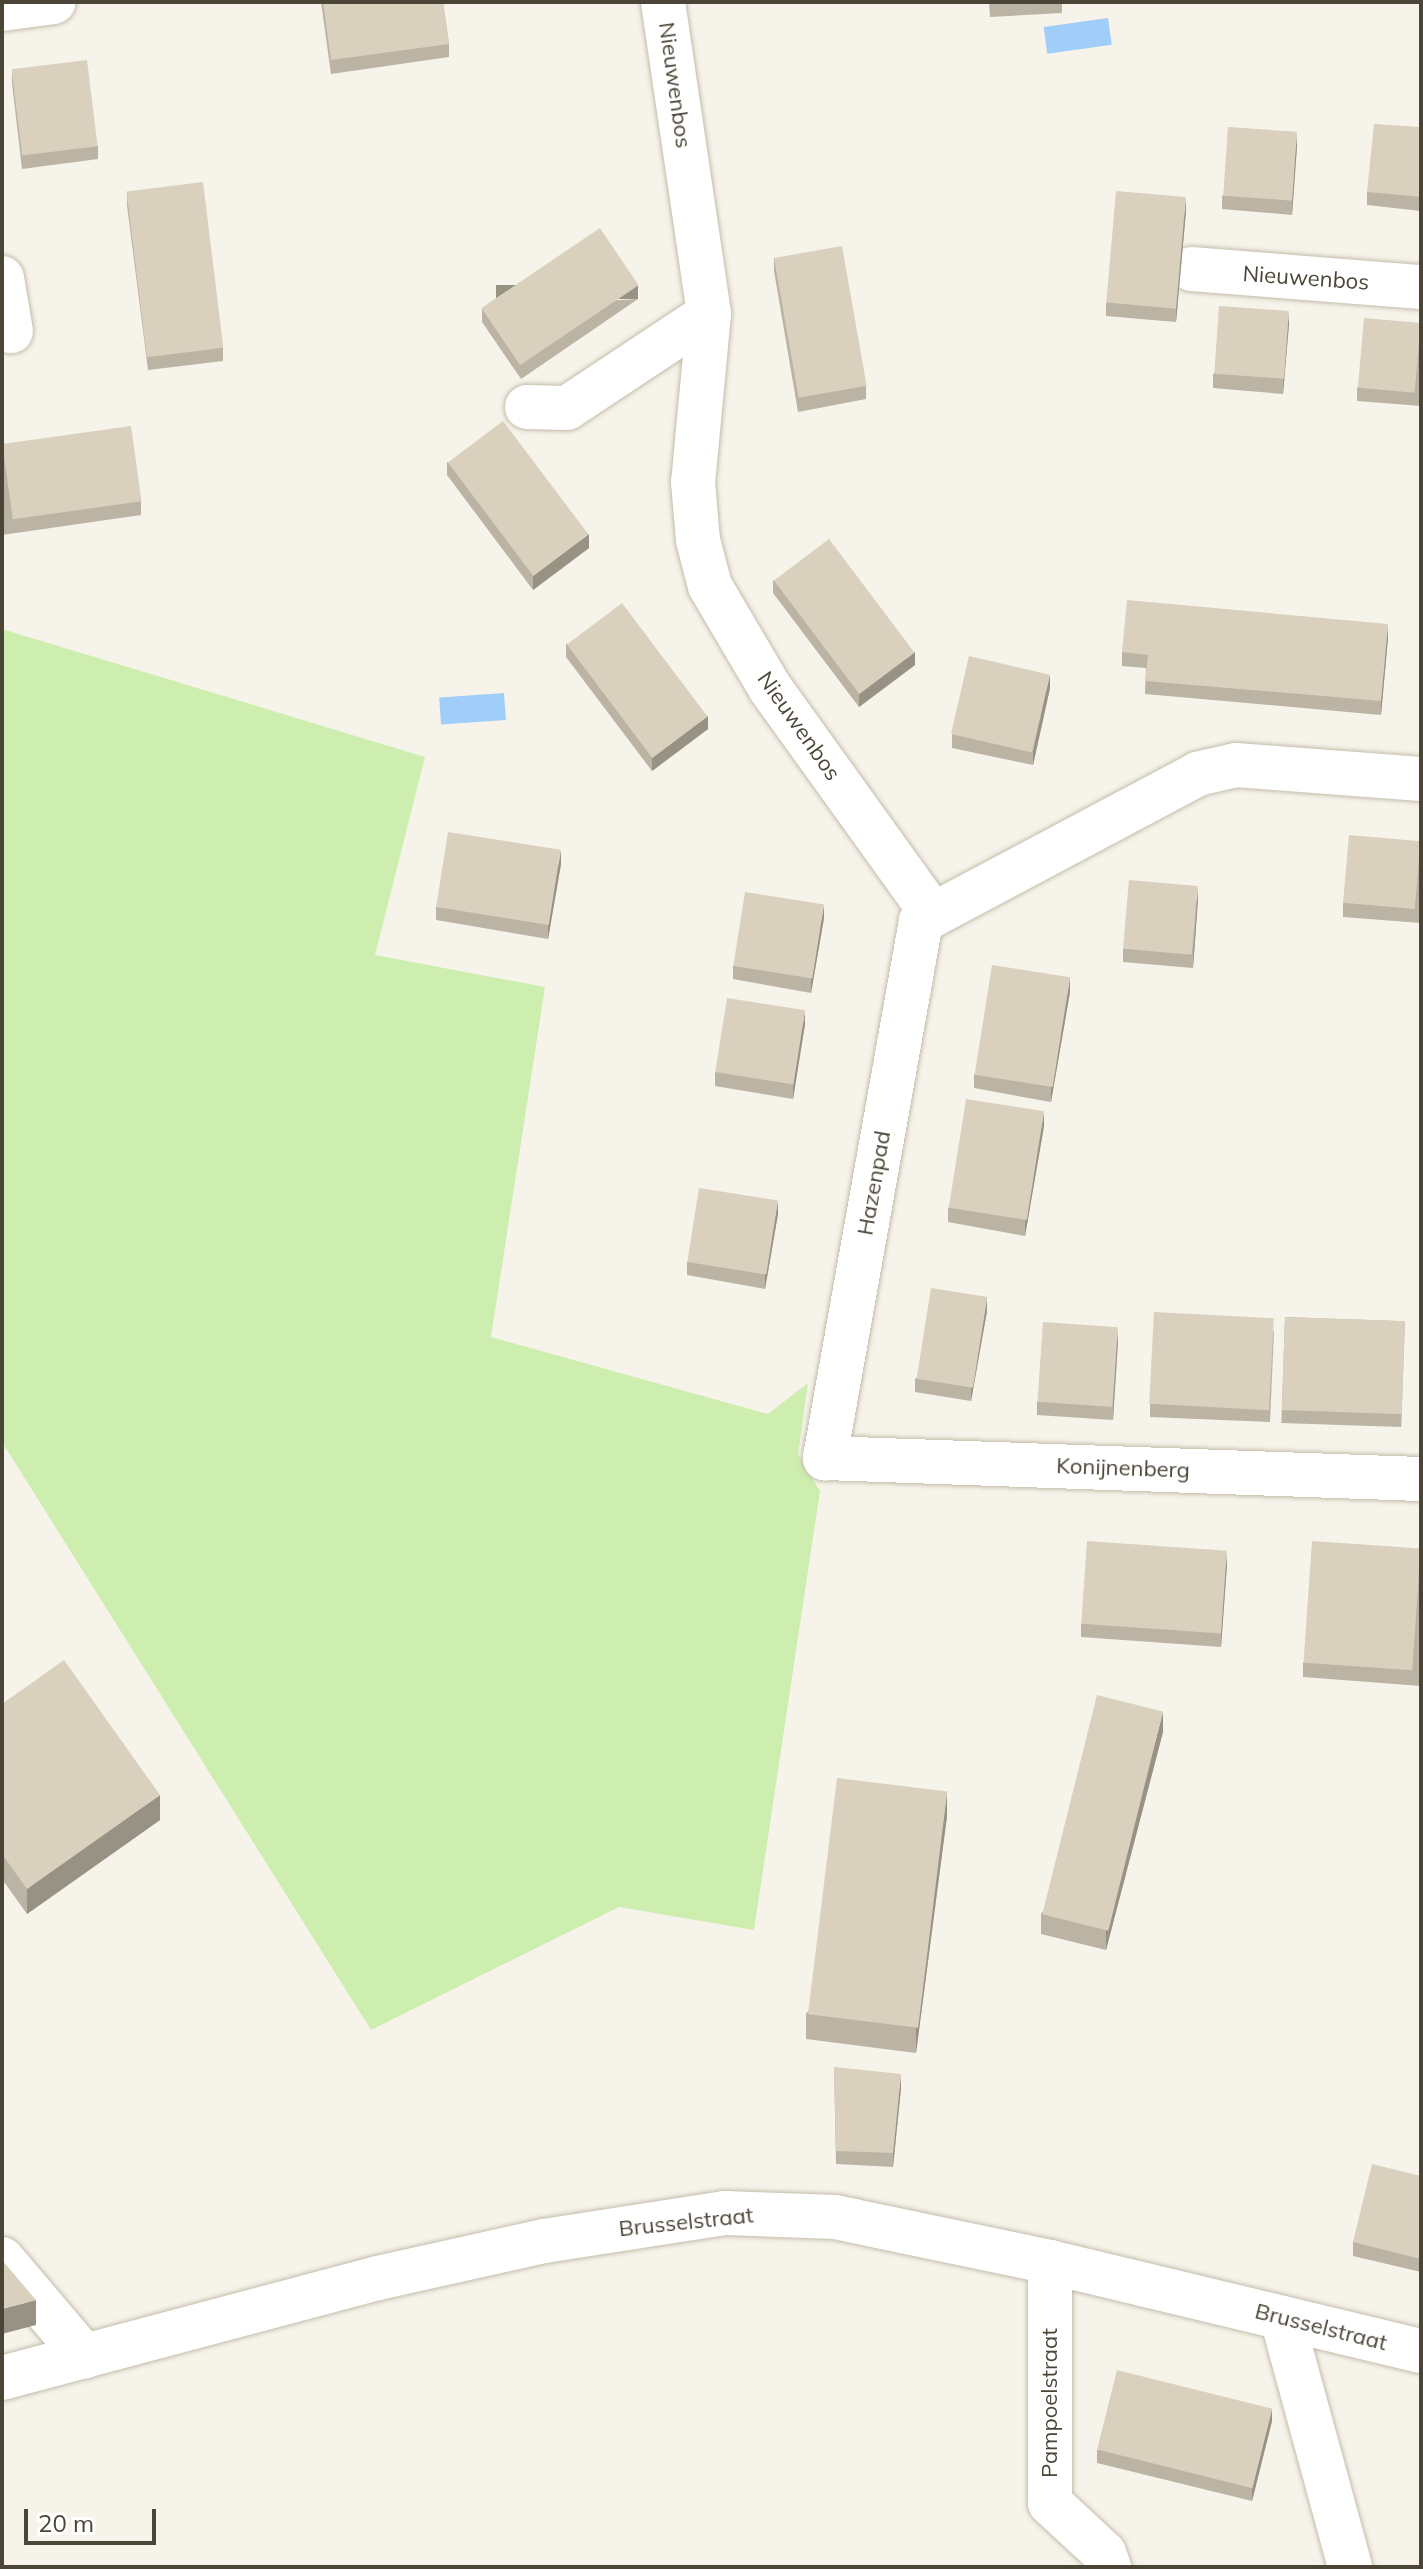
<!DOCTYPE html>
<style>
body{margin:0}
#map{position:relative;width:1423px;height:2569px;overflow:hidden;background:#f6f3ea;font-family:Mulish,sans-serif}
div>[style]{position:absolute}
.green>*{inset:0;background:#cdeeaf}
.water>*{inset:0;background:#a1cef8;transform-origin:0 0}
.roads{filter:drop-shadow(0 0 2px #c3bdab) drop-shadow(0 0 2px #c3bdab)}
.minor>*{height:44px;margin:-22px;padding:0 22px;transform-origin:22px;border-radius:22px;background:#fff}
.wall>*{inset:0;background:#bbb3a3;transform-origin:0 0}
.shaded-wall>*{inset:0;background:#989285;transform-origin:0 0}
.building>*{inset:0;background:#d9d0be;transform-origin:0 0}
span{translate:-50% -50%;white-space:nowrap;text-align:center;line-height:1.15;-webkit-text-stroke:8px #fff;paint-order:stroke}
.street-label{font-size:22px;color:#4b4537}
.frame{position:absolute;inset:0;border:4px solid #4b4537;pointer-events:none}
.scale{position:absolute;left:24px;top:2509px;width:132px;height:36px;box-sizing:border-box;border:4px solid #4b4537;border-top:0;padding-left:10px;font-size:24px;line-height:28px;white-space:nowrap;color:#4b4537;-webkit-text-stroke:6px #fff;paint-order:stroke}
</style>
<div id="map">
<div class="green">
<i style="clip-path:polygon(2px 629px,425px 757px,375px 955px,545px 987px,491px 1337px,768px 1414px,808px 1383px,798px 1455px,820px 1491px,754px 1930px,619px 1907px,371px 2030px,2px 1442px)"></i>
</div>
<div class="water">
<i style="left:1108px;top:18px;width:27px;height:65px;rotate:82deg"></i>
<i style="left:504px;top:693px;width:27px;height:65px;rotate:86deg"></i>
</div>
<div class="roads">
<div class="minor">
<i style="left:663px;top:2px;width:315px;rotate:81.6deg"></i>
<i style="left:709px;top:314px;width:169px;rotate:95.4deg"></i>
<i style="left:693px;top:482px;width:58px;rotate:85.1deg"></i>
<i style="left:698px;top:540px;width:48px;rotate:75.4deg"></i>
<i style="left:710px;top:586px;width:118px;rotate:59.5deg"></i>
<i style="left:770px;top:688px;width:279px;rotate:54.3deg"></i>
<i style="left:2px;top:9px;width:52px;rotate:-7.7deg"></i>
<i style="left:1191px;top:269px;width:231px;rotate:4.5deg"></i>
<i style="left:2px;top:278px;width:54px;rotate:80.4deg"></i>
<i style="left:527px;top:407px;width:40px;rotate:1.4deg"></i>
<i style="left:567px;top:408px;width:170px;rotate:-33.5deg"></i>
<i style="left:1421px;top:779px;width:186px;rotate:-175.7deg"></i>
<i style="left:1236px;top:765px;width:39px;rotate:167deg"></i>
<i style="left:1198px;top:774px;width:314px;rotate:152deg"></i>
<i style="left:921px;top:921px;width:546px;rotate:100.14deg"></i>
<i style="left:825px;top:1458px;width:596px;rotate:2.02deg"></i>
<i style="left:2px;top:2259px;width:128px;rotate:49.7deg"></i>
<i style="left:1050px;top:2262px;width:241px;rotate:90deg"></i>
<i style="left:1050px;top:2503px;width:74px;rotate:42.8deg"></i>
<i style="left:1104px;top:2553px;width:15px;rotate:70deg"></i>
<i style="left:1282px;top:2318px;width:258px;rotate:74.7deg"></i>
<i style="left:2px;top:2378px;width:389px;rotate:-14.9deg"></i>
<i style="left:378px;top:2278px;width:170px;rotate:-12.6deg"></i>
<i style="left:544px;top:2241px;width:183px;rotate:-8.8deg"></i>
<i style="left:725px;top:2213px;width:110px;rotate:2.1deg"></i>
<i style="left:835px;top:2217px;width:220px;rotate:11.8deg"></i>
<i style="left:1050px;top:2262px;width:382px;rotate:13.5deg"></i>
</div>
</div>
<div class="wall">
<i style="clip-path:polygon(321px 2px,443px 2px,449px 44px,449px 57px,331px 74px)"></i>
<i style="clip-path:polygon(989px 2px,1062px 2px,1062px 13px,990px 17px)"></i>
<i style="clip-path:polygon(12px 70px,98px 146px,98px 159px,22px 169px,12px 83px)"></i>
<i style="clip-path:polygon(1421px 127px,1421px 211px,1367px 205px,1367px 192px)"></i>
<i style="clip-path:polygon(1297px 146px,1292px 215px,1222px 209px,1222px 196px)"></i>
<i style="clip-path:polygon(127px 192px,223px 348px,223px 361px,148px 370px,127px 205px)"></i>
<i style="clip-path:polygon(1186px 211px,1176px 322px,1106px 316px,1106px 303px)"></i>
<i style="clip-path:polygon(774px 257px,866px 386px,866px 399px,798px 412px,774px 271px)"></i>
<i style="clip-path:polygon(638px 299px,521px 379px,482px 322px,482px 308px)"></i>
<i style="clip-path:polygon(1421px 323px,1421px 406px,1357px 401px,1357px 388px)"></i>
<i style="clip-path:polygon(1289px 324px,1283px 394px,1213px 388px,1213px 374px)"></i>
<i style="clip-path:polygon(2px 445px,141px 501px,141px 515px,2px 535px)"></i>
<i style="clip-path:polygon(447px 462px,589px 548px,533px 590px,447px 475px)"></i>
<i style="clip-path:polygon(773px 580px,915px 665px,859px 707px,773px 593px)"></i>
<i style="clip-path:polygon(1388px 638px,1381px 715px,1145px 694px,1146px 668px,1122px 666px,1122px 652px)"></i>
<i style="clip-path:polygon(566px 643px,708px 729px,652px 771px,566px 657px)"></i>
<i style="clip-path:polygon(1050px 688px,1033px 765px,952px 748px,952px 734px)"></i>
<i style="clip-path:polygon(1421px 841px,1421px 923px,1343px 917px,1343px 903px)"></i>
<i style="clip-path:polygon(561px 864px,548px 939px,436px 920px,436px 907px)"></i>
<i style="clip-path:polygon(1198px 899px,1193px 968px,1123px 962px,1123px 949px)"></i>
<i style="clip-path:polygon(824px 918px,811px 993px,733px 979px,733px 966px)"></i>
<i style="clip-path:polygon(1070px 992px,1051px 1102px,974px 1088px,974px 1075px)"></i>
<i style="clip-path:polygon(805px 1024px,793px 1099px,715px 1086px,715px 1072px)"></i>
<i style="clip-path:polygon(1044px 1126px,1025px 1236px,948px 1222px,948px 1208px)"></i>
<i style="clip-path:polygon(778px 1214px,765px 1289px,687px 1275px,687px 1262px)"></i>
<i style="clip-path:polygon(987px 1311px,971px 1401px,915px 1392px,915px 1379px)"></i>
<i style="left:1285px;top:1317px;width:120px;height:106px;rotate:2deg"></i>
<i style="clip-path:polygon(1274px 1331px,1270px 1422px,1150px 1417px,1150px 1404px)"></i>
<i style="clip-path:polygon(1118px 1341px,1113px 1420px,1037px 1415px,1037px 1402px)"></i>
<i style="clip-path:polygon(1421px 1549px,1421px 1686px,1303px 1677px,1303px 1663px)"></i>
<i style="clip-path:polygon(1227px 1564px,1221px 1647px,1081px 1637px,1081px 1624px)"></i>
<i style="clip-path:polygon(2px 1704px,160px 1820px,27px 1914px,2px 1879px)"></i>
<i style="clip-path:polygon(1163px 1732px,1106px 1950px,1041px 1934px,1041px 1914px)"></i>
<i style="clip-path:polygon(947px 1816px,916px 2053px,806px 2039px,806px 2014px)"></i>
<i style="clip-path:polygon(834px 2067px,901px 2088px,893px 2167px,836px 2164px)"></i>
<i style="clip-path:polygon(1421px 2176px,1421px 2272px,1353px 2256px,1353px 2242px)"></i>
<i style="clip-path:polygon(1272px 2421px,1252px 2501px,1097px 2463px,1097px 2450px)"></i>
</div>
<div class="shaded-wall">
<i style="clip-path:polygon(1297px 132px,1297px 146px,1292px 215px,1292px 202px)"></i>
<i style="clip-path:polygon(1186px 197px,1186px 211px,1176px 322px,1176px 308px)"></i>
<i style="left:638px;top:285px;width:14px;height:142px;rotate:90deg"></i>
<i style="clip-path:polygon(1289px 311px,1289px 324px,1283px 394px,1283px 380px)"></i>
<i style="clip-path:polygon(589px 534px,589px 548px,533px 590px,533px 576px)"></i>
<i style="clip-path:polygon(1388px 624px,1388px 638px,1381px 715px,1381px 701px)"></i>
<i style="clip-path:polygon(915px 652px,915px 665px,859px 707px,859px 694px)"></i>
<i style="clip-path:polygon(1050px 674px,1050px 688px,1033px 765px,1033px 752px)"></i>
<i style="clip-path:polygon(708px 716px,708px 729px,652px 771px,652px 758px)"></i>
<i style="clip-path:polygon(561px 850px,561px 864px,548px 939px,548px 925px)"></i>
<i style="clip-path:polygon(1198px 886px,1198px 899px,1193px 968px,1193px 955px)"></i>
<i style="clip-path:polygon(824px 905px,824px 918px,811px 993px,811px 979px)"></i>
<i style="clip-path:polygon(1070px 978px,1070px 992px,1051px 1102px,1051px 1089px)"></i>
<i style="clip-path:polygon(805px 1011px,805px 1024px,793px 1099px,793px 1086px)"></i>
<i style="clip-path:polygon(1044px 1112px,1044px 1126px,1025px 1236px,1025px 1222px)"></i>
<i style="clip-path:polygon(778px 1200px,778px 1214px,765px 1289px,765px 1275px)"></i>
<i style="clip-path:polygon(987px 1297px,987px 1311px,971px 1401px,971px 1388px)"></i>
<i style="clip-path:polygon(1118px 1327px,1118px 1341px,1113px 1420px,1113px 1406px)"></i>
<i style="clip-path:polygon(1227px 1551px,1227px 1564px,1221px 1647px,1221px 1634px)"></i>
<i style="clip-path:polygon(1163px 1712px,1163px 1732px,1106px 1950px,1106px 1931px)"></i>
<i style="clip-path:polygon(947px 1792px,947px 1816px,916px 2053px,916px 2028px)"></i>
<i style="clip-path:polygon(160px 1795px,160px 1820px,27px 1914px,27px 1889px)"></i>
<i style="clip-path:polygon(901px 2074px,901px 2088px,893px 2167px,893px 2153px)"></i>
<i style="clip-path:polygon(36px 2300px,36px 2325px,2px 2334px,2px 2309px)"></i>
<i style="clip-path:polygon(1272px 2408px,1272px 2421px,1252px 2501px,1252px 2488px)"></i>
</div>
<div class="building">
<i style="clip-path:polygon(323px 2px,443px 2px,449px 44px,331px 60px)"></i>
<i style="clip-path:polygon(990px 2px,1021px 2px,990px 4px)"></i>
<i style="left:87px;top:60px;width:87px;height:76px;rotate:83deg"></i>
<i style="clip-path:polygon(1374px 124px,1421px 127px,1421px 197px,1367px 192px)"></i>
<i style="left:1228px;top:127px;width:69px;height:69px;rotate:4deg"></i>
<i style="left:203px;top:182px;width:167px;height:77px;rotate:83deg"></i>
<i style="left:1116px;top:191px;width:70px;height:112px;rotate:5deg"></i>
<i style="left:600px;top:228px;width:69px;height:143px;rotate:56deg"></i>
<i style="left:842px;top:246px;width:142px;height:69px;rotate:80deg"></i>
<i style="left:1219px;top:306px;width:70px;height:68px;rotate:4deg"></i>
<i style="left:1364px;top:318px;width:57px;height:70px;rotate:5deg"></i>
<i style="left:503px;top:421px;width:142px;height:69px;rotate:53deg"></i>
<i style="left:131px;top:426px;width:76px;height:130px;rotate:82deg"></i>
<i style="left:829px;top:539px;width:142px;height:69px;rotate:53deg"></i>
<i style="clip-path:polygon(1127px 600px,1388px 624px,1381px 701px,1145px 681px,1148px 655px,1122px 652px)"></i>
<i style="left:622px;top:603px;width:142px;height:69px;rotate:53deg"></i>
<i style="left:969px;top:656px;width:83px;height:80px;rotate:13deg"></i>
<i style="left:448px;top:832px;width:114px;height:76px;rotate:9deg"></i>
<i style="left:1349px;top:835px;width:72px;height:68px;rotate:5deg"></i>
<i style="left:1129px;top:880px;width:69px;height:69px;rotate:5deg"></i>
<i style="left:745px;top:892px;width:80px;height:75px;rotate:9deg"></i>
<i style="left:992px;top:965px;width:79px;height:111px;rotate:9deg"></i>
<i style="left:727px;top:998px;width:79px;height:75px;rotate:9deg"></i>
<i style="left:966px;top:1099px;width:79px;height:110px;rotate:9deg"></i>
<i style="left:699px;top:1188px;width:80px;height:75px;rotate:9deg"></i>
<i style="left:931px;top:1288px;width:57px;height:92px;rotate:9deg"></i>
<i style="left:1154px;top:1312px;width:120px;height:92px;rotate:3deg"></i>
<i style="left:1285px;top:1317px;width:120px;height:93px;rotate:2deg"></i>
<i style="left:1043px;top:1322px;width:75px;height:80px;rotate:4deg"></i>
<i style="left:1087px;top:1541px;width:140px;height:83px;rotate:4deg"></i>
<i style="left:1312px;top:1541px;width:109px;height:122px;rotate:4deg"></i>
<i style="clip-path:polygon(64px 1660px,160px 1795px,27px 1889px,2px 1854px,2px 1704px)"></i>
<i style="left:1097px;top:1695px;width:68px;height:226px;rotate:14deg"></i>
<i style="left:837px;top:1778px;width:111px;height:238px;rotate:7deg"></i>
<i style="clip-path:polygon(834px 2067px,901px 2074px,893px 2153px,836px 2151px)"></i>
<i style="clip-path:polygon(1372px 2164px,1421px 2176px,1421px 2259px,1353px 2242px)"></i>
<i style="clip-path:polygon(2px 2260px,36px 2300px,2px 2309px)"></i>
<i style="left:1117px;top:2370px;width:160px;height:82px;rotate:14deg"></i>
</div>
<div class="street-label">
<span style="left:675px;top:85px;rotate:82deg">Nieuwenbos</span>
<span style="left:1306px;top:278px;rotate:4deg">Nieuwenbos</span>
<span style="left:799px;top:726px;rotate:55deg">Nieuwenbos</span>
<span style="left:874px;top:1183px;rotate:-80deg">Hazenpad</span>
<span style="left:1123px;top:1468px;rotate:2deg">Konijnenberg</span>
<span style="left:686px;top:2222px;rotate:-6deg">Brusselstraat</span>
<span style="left:1321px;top:2327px;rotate:14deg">Brusselstraat</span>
<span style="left:1050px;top:2403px;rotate:-90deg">Pampoelstraat</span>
</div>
<div class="frame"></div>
<div class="scale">20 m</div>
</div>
